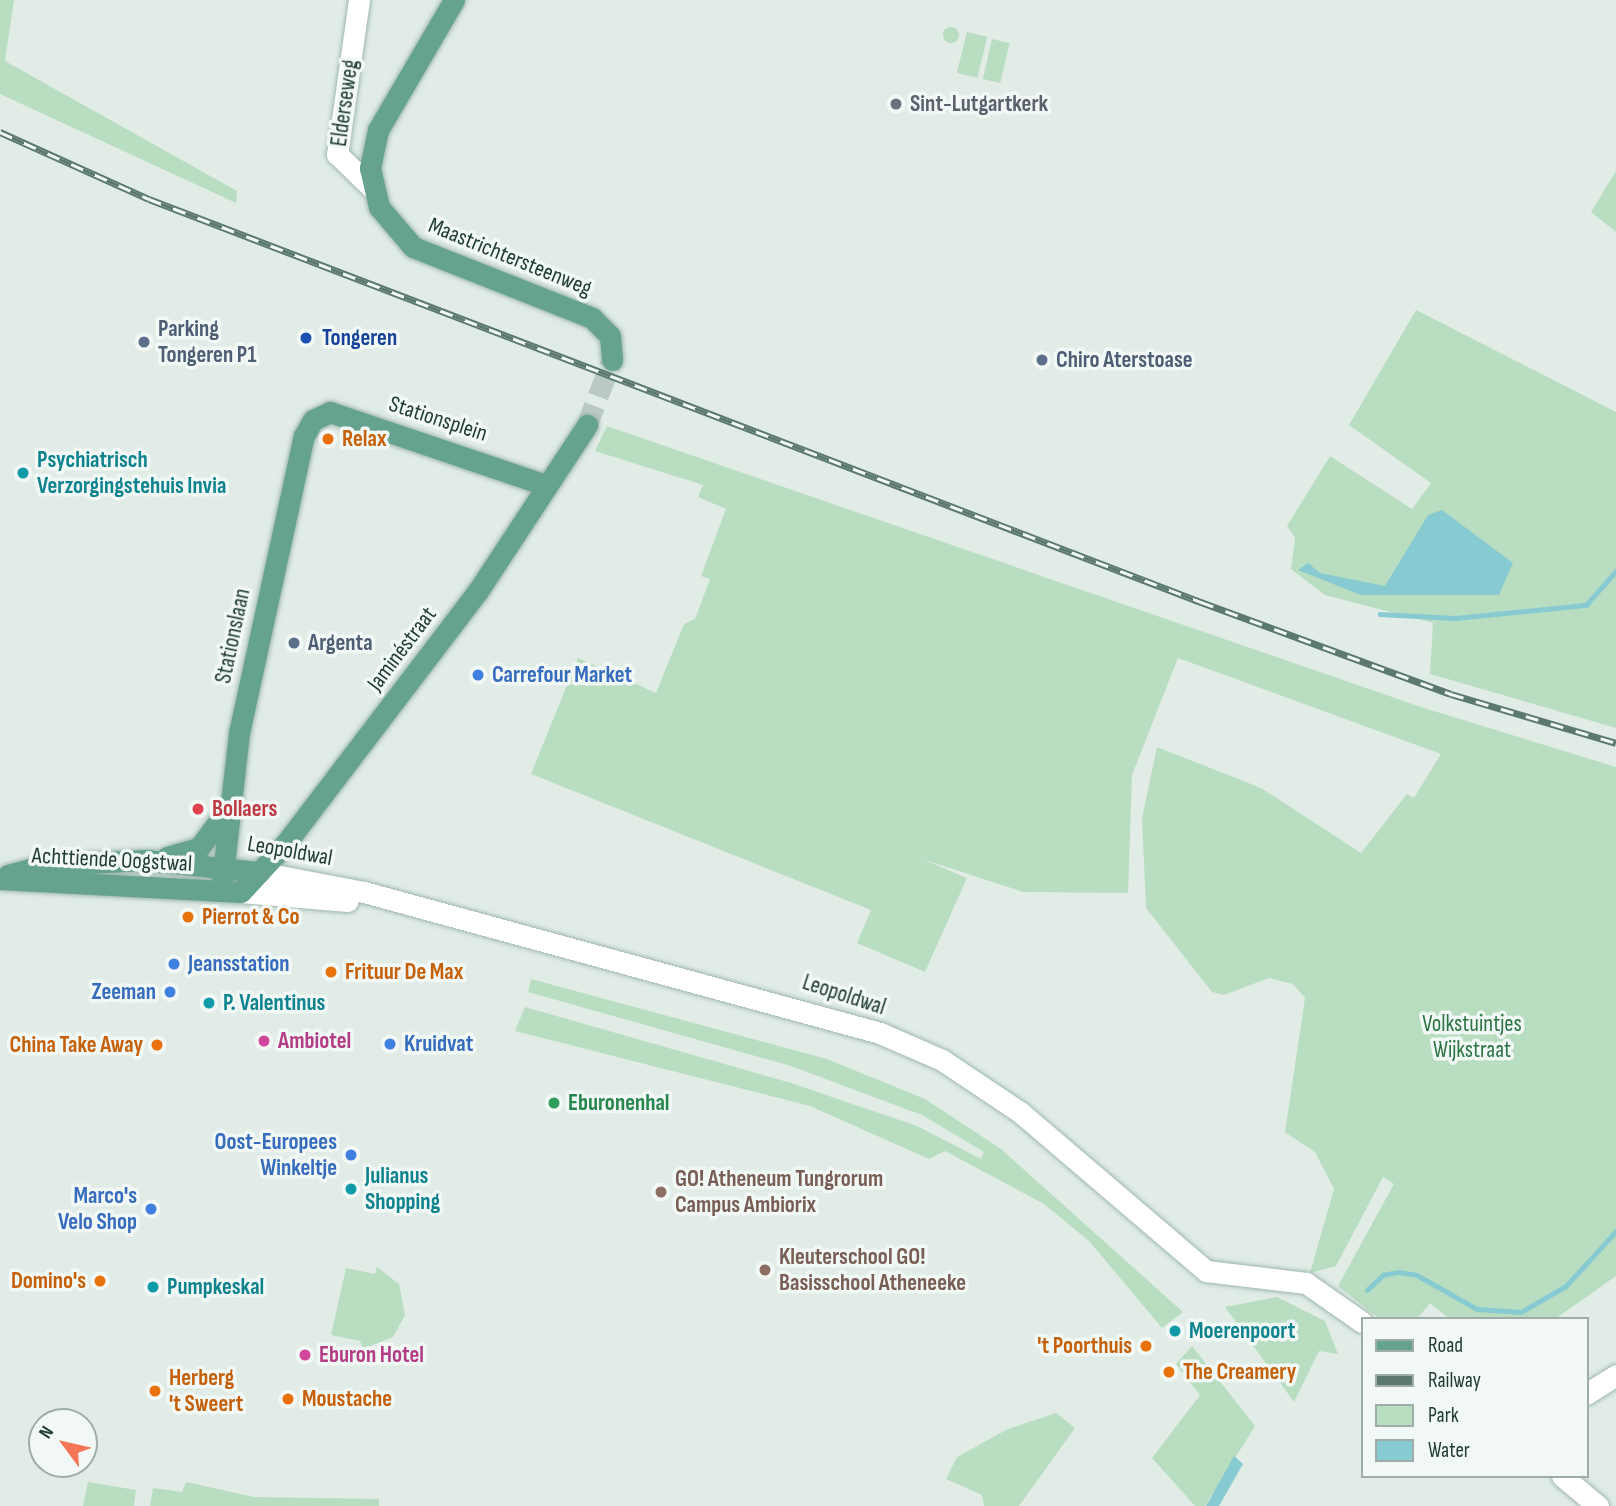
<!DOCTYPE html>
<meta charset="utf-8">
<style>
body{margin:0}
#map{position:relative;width:1616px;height:1506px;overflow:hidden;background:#e1ece7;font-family:"Sofia Sans Condensed",sans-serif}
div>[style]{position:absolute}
.green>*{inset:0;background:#b9ddc1;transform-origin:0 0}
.round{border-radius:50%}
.water>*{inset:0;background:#88cad2}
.stream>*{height:4.5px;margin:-2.25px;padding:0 2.25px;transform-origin:2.25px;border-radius:2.25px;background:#88cad2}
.primary-tunnel>*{height:21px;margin-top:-10.5px;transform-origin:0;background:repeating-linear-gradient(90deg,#bbc9c3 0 21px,transparent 0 31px)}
.roads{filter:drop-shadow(0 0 2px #9fb8ae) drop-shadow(0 0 2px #9fb8ae)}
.secondary>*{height:21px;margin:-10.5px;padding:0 10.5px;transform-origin:10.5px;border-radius:10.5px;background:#fff}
.primary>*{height:21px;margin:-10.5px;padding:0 10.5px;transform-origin:10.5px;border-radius:10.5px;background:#65a28f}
.rail>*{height:7px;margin-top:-3.5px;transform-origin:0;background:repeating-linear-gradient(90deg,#f2f8f5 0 13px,#5b796f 0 26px);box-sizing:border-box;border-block:2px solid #5b796f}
.dots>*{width:19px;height:19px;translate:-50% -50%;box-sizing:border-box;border:4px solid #f2f8f5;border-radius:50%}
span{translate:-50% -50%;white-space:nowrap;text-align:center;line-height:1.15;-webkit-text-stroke:7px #f2f8f5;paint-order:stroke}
.street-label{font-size:23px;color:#213d34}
.worship-label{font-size:23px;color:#5b616d;font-weight:700}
.left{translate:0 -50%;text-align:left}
.service-label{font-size:23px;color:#4e5e75;font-weight:700}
.transit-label{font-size:23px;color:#164399;font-weight:700}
.food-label{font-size:23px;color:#c56008;font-weight:700}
.right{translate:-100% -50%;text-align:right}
.culture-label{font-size:23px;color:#0d838f;font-weight:700}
.shop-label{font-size:23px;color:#366cbe;font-weight:700}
.health-label{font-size:23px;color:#be3a42;font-weight:700}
.park-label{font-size:23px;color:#2b7443}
.hotel-label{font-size:23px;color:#b23c85;font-weight:700}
.leisure-label{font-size:23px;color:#27864d;font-weight:700}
.education-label{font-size:23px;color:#785e54;font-weight:700}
.legend{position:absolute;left:1361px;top:1317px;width:228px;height:161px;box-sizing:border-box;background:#f2f8f5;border:2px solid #9eada8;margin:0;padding:9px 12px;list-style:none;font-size:21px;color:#213d34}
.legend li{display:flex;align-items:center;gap:14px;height:35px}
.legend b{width:35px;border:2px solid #9eada8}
.north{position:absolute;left:28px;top:1408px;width:70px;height:70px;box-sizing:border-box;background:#f2f8f5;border:2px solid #9eada8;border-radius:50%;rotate:303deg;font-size:19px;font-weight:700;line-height:28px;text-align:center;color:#213d34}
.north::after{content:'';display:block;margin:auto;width:24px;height:32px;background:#f47657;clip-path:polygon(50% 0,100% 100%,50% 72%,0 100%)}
</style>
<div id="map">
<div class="green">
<i style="clip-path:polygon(0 0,14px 0,5px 61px,237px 191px,236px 203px,0 94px)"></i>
<i class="round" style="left:943px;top:27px;width:16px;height:16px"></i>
<i style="left:967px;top:32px;width:21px;height:42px;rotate:14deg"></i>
<i style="left:992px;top:39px;width:18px;height:41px;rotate:13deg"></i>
<i style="clip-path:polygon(1616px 171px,1616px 232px,1591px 212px)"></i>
<i style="clip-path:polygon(1416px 310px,1616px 412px,1616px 728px,1430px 674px,1433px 623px,1325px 595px,1291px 569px,1295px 538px,1287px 526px,1330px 456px,1412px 509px,1431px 483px,1349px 425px)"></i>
<i style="clip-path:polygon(607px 426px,1424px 708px,1616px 767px,1616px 1276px,1555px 1319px,1450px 1319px,1430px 1303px,1417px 1319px,1380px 1319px,1338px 1286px,1394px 1184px,1383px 1177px,1336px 1266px,1310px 1273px,1334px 1189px,1315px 1152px,1285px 1132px,1305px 998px,1293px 984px,1269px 978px,1224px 995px,1212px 992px,1146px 908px,1142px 818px,1157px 747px,1261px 788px,1361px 853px,1407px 794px,1414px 798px,1441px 754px,1178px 658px,1132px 775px,1128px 893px,1023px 892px,922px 859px,967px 878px,925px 972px,857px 943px,871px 910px,531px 774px,578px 658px,656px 693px,684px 624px,695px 619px,710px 579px,701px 576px,726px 509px,698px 497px,703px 485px,595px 451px)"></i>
<i style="clip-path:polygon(531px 979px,827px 1059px,925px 1099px,1001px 1149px,1183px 1312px,1162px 1328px,1089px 1241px,1044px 1204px,945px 1151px,929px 1159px,810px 1106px,515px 1031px,525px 1007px,791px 1083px,917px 1126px,981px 1159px,984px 1152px,922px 1115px,791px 1066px,528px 992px)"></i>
<i style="clip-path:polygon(377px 1267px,399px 1284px,405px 1315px,393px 1337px,363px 1349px,360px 1341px,331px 1335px,346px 1268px,375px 1274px)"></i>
<i style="clip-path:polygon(1277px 1297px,1325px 1321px,1338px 1354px,1319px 1351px,1294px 1402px,1225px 1307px)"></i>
<i style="clip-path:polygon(1192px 1346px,1255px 1426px,1205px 1506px,1195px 1506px,1152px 1458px,1200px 1395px,1176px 1364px)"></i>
<i style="clip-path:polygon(1056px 1413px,1075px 1428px,1019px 1506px,984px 1506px,982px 1495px,946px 1479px,957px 1457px,1008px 1429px)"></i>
<i style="clip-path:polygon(88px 1482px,136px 1490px,134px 1506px,83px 1506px)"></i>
<i style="clip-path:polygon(186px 1482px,254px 1497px,379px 1499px,379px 1506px,150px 1506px,153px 1488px,182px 1492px)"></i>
</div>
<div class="water">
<i style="clip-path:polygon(1442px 510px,1513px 563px,1499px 595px,1361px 595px,1298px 570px,1308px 563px,1320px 573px,1385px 586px,1428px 515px)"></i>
<i style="clip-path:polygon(1234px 1456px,1243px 1464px,1219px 1506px,1206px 1506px)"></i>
</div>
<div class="stream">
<i style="left:1380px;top:614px;width:75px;rotate:3.1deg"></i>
<i style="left:1455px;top:618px;width:132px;rotate:-5.7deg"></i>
<i style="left:1586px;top:605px;width:45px;rotate:-48.6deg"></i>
<i style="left:1367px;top:1290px;width:22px;rotate:-43deg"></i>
<i style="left:1383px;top:1275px;width:16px;rotate:-11deg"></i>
<i style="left:1399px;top:1272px;width:18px;rotate:9deg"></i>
<i style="left:1417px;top:1275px;width:69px;rotate:29.5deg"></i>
<i style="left:1477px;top:1309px;width:44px;rotate:3.9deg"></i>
<i style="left:1521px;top:1312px;width:52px;rotate:-30deg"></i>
<i style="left:1566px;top:1286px;width:74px;rotate:-47.7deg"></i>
</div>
<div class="primary-tunnel">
<i style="left:587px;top:425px;width:70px;rotate:-69deg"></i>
</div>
<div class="roads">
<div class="secondary">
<i style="left:359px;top:0;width:156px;rotate:98.1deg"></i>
<i style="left:337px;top:154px;width:52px;rotate:44.2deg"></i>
<i style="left:259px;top:872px;width:107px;rotate:10.8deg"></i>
<i style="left:364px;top:892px;width:535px;rotate:15.28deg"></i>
<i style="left:880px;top:1033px;width:68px;rotate:23.5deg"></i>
<i style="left:942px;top:1060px;width:94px;rotate:33.7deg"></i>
<i style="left:1020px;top:1112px;width:245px;rotate:40.5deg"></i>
<i style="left:1206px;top:1271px;width:101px;rotate:6.8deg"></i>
<i style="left:1306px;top:1283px;width:68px;rotate:34.9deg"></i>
<i style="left:241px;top:892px;width:107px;rotate:4.8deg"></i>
<i style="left:1586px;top:1394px;width:36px;rotate:-32deg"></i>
<i style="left:1562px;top:1476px;width:47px;rotate:39.8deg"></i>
</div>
<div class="primary">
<i style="left:454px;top:0;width:151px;rotate:120.3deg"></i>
<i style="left:378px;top:130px;width:39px;rotate:102deg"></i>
<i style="left:370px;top:168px;width:40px;rotate:77deg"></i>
<i style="left:379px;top:207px;width:52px;rotate:49.6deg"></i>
<i style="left:413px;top:247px;width:193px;rotate:21.6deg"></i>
<i style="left:592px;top:318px;width:25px;rotate:45deg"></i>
<i style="left:610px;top:336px;width:24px;rotate:85deg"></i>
<i style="left:167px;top:857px;width:33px;rotate:-16deg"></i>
<i style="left:199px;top:848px;width:42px;rotate:-53.7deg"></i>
<i style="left:8px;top:875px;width:38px;rotate:-15deg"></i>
<i style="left:45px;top:865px;width:101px;rotate:-2.8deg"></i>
<i style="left:146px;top:860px;width:114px;rotate:6.1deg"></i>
<i style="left:1px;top:879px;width:240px;rotate:3.1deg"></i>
<i style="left:241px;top:892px;width:67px;rotate:-47.4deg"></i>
<i style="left:286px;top:843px;width:317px;rotate:-52.7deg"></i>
<i style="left:478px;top:591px;width:199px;rotate:-56.7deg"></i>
<i style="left:221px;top:891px;width:159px;rotate:-83.5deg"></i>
<i style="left:239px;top:733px;width:304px;rotate:-77.7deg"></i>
<i style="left:304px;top:436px;width:18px;rotate:-61deg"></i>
<i style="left:313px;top:420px;width:19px;rotate:-25deg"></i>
<i style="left:330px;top:412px;width:228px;rotate:18.7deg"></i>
</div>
</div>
<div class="rail">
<i style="left:0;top:132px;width:163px;rotate:24.2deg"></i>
<i style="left:149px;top:199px;width:1127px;rotate:20.96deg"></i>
<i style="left:1201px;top:602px;width:266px;rotate:20.2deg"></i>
<i style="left:1451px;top:694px;width:172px;rotate:16.5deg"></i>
</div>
<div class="dots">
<i style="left:896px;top:104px;background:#6b7280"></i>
<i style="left:306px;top:338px;background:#1a4fb4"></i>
<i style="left:144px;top:342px;background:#5c6f8a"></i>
<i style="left:1042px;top:360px;background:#5c6f8a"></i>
<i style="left:328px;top:439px;background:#e8710a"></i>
<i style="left:23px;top:473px;background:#0f9aa8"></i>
<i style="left:294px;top:643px;background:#5c6f8a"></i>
<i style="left:478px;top:675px;background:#3f7fe0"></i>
<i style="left:198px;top:809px;background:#e0444e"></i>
<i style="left:188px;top:917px;background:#e8710a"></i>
<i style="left:174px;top:964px;background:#3f7fe0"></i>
<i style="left:331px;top:972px;background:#e8710a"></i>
<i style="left:170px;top:992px;background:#3f7fe0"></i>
<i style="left:209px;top:1003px;background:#0f9aa8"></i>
<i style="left:264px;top:1041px;background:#d1479c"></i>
<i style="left:390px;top:1044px;background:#3f7fe0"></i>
<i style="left:157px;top:1045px;background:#e8710a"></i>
<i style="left:554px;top:1103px;background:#2e9e5b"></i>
<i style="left:351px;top:1155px;background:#3f7fe0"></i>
<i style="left:351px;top:1189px;background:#0f9aa8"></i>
<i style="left:661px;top:1192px;background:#8d6e63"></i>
<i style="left:151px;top:1209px;background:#3f7fe0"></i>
<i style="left:765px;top:1270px;background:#8d6e63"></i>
<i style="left:100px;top:1281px;background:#e8710a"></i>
<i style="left:153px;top:1287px;background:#0f9aa8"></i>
<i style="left:1175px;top:1331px;background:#0f9aa8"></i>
<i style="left:1146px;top:1346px;background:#e8710a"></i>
<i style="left:305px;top:1355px;background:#d1479c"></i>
<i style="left:1169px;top:1372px;background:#e8710a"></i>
<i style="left:155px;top:1391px;background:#e8710a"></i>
<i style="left:288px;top:1399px;background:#e8710a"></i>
</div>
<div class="street-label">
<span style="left:345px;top:103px;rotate:-82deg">Elderseweg</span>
<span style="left:510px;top:257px;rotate:22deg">Maastrichtersteenweg</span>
<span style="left:438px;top:419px;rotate:18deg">Stationsplein</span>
<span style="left:233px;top:636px;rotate:-78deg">Stationslaan</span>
<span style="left:402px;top:649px;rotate:-53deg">Jaminéstraat</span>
<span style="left:290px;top:851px;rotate:10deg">Leopoldwal</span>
<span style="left:112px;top:860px;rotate:3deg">Achttiende Oogstwal</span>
<span style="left:844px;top:995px;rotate:18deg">Leopoldwal</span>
</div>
<div class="worship-label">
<span class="left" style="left:910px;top:104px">Sint-Lutgartkerk</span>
</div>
<div class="service-label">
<span class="left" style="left:158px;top:342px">Parking<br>Tongeren P1</span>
<span class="left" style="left:1056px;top:360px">Chiro Aterstoase</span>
<span class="left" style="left:308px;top:643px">Argenta</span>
</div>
<div class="transit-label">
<span class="left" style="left:322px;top:338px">Tongeren</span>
</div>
<div class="food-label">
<span class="left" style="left:342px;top:439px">Relax</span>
<span class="left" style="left:202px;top:917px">Pierrot &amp; Co</span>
<span class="left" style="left:345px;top:972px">Frituur De Max</span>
<span class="right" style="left:143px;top:1045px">China Take Away</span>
<span class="right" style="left:86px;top:1281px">Domino's</span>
<span class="right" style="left:1132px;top:1346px">'t Poorthuis</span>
<span class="left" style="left:1183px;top:1372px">The Creamery</span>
<span class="left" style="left:169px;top:1391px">Herberg<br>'t Sweert</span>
<span class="left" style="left:302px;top:1399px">Moustache</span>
</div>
<div class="culture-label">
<span class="left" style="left:37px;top:473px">Psychiatrisch<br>Verzorgingstehuis Invia</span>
<span class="left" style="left:223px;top:1003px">P. Valentinus</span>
<span class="left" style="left:365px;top:1189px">Julianus<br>Shopping</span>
<span class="left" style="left:167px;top:1287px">Pumpkeskal</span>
<span class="left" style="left:1189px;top:1331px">Moerenpoort</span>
</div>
<div class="shop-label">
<span class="left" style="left:492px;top:675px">Carrefour Market</span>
<span class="left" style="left:188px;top:964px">Jeansstation</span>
<span class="right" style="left:156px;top:992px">Zeeman</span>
<span class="left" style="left:404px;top:1044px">Kruidvat</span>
<span class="right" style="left:337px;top:1155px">Oost-Europees<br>Winkeltje</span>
<span class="right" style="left:137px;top:1209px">Marco's<br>Velo Shop</span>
</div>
<div class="health-label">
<span class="left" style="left:212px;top:809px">Bollaers</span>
</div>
<div class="park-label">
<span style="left:1472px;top:1037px">Volkstuintjes<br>Wijkstraat</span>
</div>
<div class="hotel-label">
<span class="left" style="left:278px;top:1041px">Ambiotel</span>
<span class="left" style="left:319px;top:1355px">Eburon Hotel</span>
</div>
<div class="leisure-label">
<span class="left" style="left:568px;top:1103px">Eburonenhal</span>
</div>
<div class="education-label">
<span class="left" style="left:675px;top:1192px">GO! Atheneum Tungrorum<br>Campus Ambiorix</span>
<span class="left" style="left:779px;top:1270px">Kleuterschool GO!<br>Basisschool Atheneeke</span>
</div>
<ul class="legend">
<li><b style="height:9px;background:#65a28f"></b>Road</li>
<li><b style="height:9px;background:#5b796f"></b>Railway</li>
<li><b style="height:19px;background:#b9ddc1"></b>Park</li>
<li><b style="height:19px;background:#88cad2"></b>Water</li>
</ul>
<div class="north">N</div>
</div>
